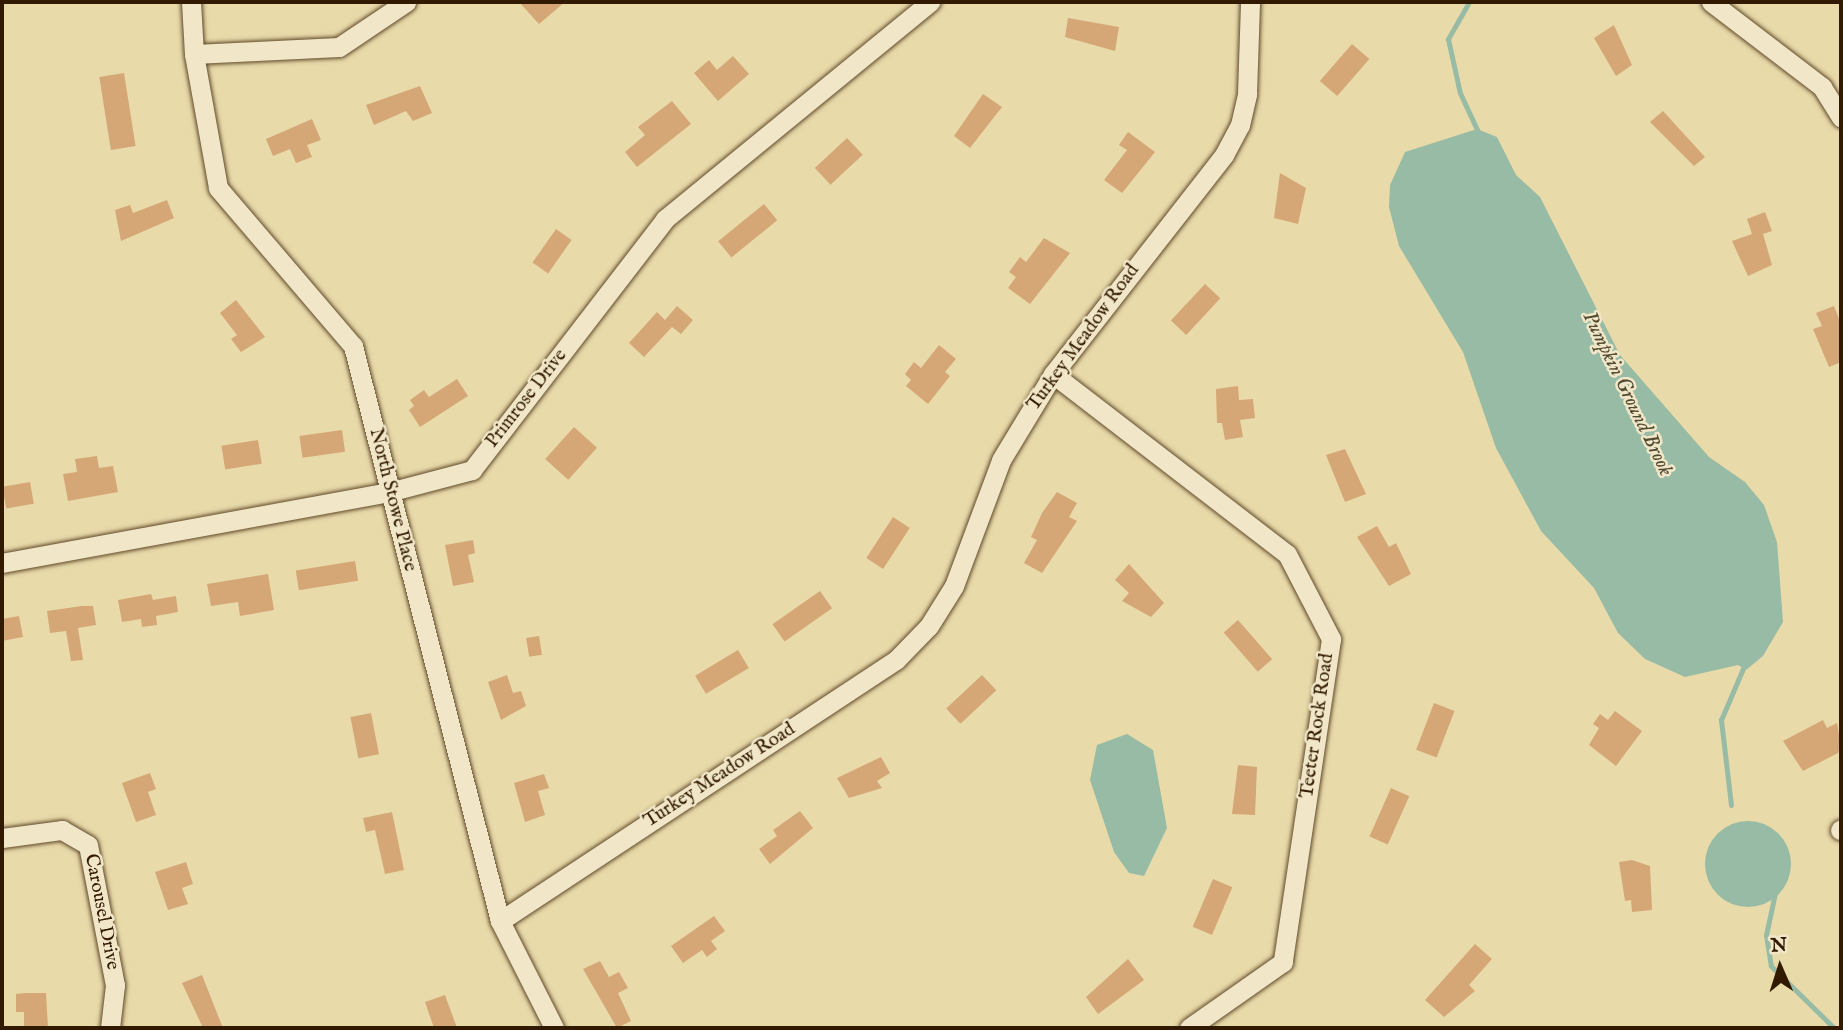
<!DOCTYPE html>
<style>
body{margin:0}
#map{position:relative;width:1843px;height:1030px;overflow:hidden;background:#e9daaa;font-family:"IM FELL English",serif}
div>[style]{position:absolute}
.water>*{inset:0;background:#98bba5}
.round{border-radius:50%}
.stream>*{height:5px;margin:-2.5px;padding:0 2.5px;transform-origin:2.5px;border-radius:2.5px;background:#98bba5}
.building>*{inset:0;background:#d5a777;transform-origin:0 0}
.roads{filter:drop-shadow(0 0 2px #604a2a) drop-shadow(0 0 2px #604a2a)}
.minor>*{height:19px;margin:-9.5px;padding:0 9.5px;transform-origin:9.5px;border-radius:9.5px;background:#f1e7c8}
span{translate:-50% -50%;white-space:nowrap;text-align:center;line-height:1.15;-webkit-text-stroke:5px #f1e7c8;paint-order:stroke}
.street-label{font-size:19px;color:#321a00}
.water-label{font-size:21px;color:#514a32;font-style:italic}
.frame{position:absolute;inset:0;border:4px solid #321a00;pointer-events:none}
.north{position:absolute;left:1745px;top:932px;width:70px;height:70px;-webkit-text-stroke:5px #f1e7c8;paint-order:stroke;rotate:357deg;font-size:19px;font-weight:700;line-height:28px;text-align:center;color:#321a00}
.north::after{content:'';display:block;margin:auto;width:24px;height:32px;background:#321a00;clip-path:polygon(50% 0,100% 100%,50% 72%,0 100%)}
</style>
<div id="map">
<div class="water">
<i style="clip-path:polygon(1477px 129px,1497px 137px,1516px 175px,1540px 197px,1620px 355px,1709px 457px,1745px 482px,1764px 505px,1777px 542px,1783px 622px,1763px 656px,1746px 670px,1738px 665px,1685px 677px,1645px 659px,1618px 633px,1594px 588px,1541px 531px,1496px 448px,1463px 352px,1399px 246px,1389px 207px,1390px 185px,1405px 152px)"></i>
<i style="clip-path:polygon(1127px 734px,1153px 750px,1167px 828px,1144px 876px,1129px 873px,1114px 852px,1090px 780px,1097px 745px)"></i>
<i class="round" style="left:1705px;top:821px;width:86px;height:86px"></i>
</div>
<div class="stream">
<i style="left:1469px;top:2px;width:43px;rotate:119.6deg"></i>
<i style="left:1448px;top:39px;width:55px;rotate:77.5deg"></i>
<i style="left:1460px;top:93px;width:45px;rotate:65.1deg"></i>
<i style="left:1731px;top:805px;width:86px;rotate:-96.7deg"></i>
<i style="left:1721px;top:720px;width:59px;rotate:-66.9deg"></i>
<i style="left:1775px;top:893px;width:43px;rotate:102.1deg"></i>
<i style="left:1766px;top:935px;width:31px;rotate:81deg"></i>
<i style="left:1771px;top:966px;width:88px;rotate:44.5deg"></i>
</div>
<div class="building">
<i style="clip-path:polygon(519px 2px,565px 2px,539px 24px)"></i>
<i style="clip-path:polygon(1068px 18px,1119px 27px,1115px 51px,1065px 37px)"></i>
<i style="clip-path:polygon(1614px 25px,1632px 65px,1616px 76px,1594px 38px)"></i>
<i style="left:1352px;top:44px;width:23px;height:49px;rotate:41deg"></i>
<i style="clip-path:polygon(733px 56px,749px 74px,718px 101px,694px 73px,709px 60px,717px 70px)"></i>
<i style="left:124px;top:73px;width:74px;height:25px;rotate:81deg"></i>
<i style="clip-path:polygon(420px 86px,432px 113px,413px 121px,406px 111px,374px 125px,366px 105px)"></i>
<i style="clip-path:polygon(983px 94px,1002px 107px,970px 148px,954px 136px)"></i>
<i style="clip-path:polygon(672px 101px,691px 124px,637px 167px,625px 152px,645px 135px,638px 127px)"></i>
<i style="clip-path:polygon(1663px 111px,1705px 157px,1694px 166px,1650px 122px)"></i>
<i style="clip-path:polygon(312px 119px,321px 140px,307px 145px,312px 157px,296px 163px,290px 149px,273px 156px,266px 139px)"></i>
<i style="clip-path:polygon(1128px 132px,1155px 152px,1122px 193px,1104px 180px,1127px 150px,1119px 145px)"></i>
<i style="left:847px;top:138px;width:23px;height:44px;rotate:47deg"></i>
<i style="clip-path:polygon(1280px 173px,1306px 188px,1298px 224px,1274px 218px)"></i>
<i style="clip-path:polygon(167px 200px,174px 218px,121px 241px,115px 210px,130px 205px,133px 213px)"></i>
<i style="left:764px;top:204px;width:21px;height:59px;rotate:51deg"></i>
<i style="clip-path:polygon(1765px 212px,1772px 231px,1763px 234px,1772px 265px,1748px 276px,1732px 241px,1752px 234px,1747px 219px)"></i>
<i style="left:556px;top:229px;width:19px;height:41px;rotate:35deg"></i>
<i style="clip-path:polygon(1044px 238px,1070px 253px,1030px 304px,1008px 288px,1016px 277px,1009px 272px,1020px 257px,1026px 262px)"></i>
<i style="left:1205px;top:284px;width:21px;height:50px;rotate:43deg"></i>
<i style="clip-path:polygon(236px 300px,265px 337px,241px 352px,231px 339px,237px 335px,220px 313px)"></i>
<i style="clip-path:polygon(677px 306px,693px 320px,681px 334px,672px 327px,644px 357px,629px 343px,657px 312px,665px 320px)"></i>
<i style="clip-path:polygon(1834px 306px,1841px 324px,1841px 362px,1829px 367px,1813px 329px,1822px 326px,1816px 313px)"></i>
<i style="clip-path:polygon(939px 345px,956px 359px,945px 372px,950px 376px,928px 404px,906px 386px,911px 380px,905px 374px,914px 362px,921px 368px)"></i>
<i style="clip-path:polygon(457px 379px,468px 396px,420px 427px,409px 410px,414px 406px,410px 400px,424px 390px,429px 397px)"></i>
<i style="clip-path:polygon(1238px 386px,1239px 400px,1253px 399px,1255px 418px,1240px 420px,1243px 437px,1225px 440px,1222px 423px,1217px 423px,1216px 389px)"></i>
<i style="left:574px;top:427px;width:31px;height:43px;rotate:42deg"></i>
<i style="left:342px;top:430px;width:22px;height:43px;rotate:82deg"></i>
<i style="left:258px;top:440px;width:24px;height:37px;rotate:81deg"></i>
<i style="clip-path:polygon(1345px 449px,1366px 494px,1345px 502px,1326px 455px)"></i>
<i style="clip-path:polygon(97px 456px,99px 468px,113px 466px,118px 492px,68px 501px,63px 474px,77px 472px,75px 459px)"></i>
<i style="left:30px;top:482px;width:22px;height:28px;rotate:80deg"></i>
<i style="clip-path:polygon(1057px 492px,1077px 503px,1069px 517px,1077px 521px,1042px 573px,1024px 563px,1037px 540px,1031px 537px,1042px 513px)"></i>
<i style="left:893px;top:517px;width:20px;height:49px;rotate:33deg"></i>
<i style="clip-path:polygon(1377px 526px,1389px 547px,1396px 543px,1411px 574px,1389px 586px,1357px 537px)"></i>
<i style="clip-path:polygon(473px 540px,475px 553px,468px 555px,474px 582px,453px 586px,445px 545px)"></i>
<i style="left:355px;top:561px;width:20px;height:60px;rotate:81deg"></i>
<i style="clip-path:polygon(1129px 564px,1164px 603px,1151px 617px,1122px 601px,1129px 593px,1115px 580px)"></i>
<i style="clip-path:polygon(268px 574px,274px 610px,240px 616px,238px 602px,211px 606px,207px 584px)"></i>
<i style="left:820px;top:591px;width:21px;height:58px;rotate:55deg"></i>
<i style="clip-path:polygon(151px 594px,153px 600px,176px 596px,178px 612px,156px 616px,157px 625px,142px 627px,141px 619px,122px 622px,118px 600px)"></i>
<i style="clip-path:polygon(82px 606px,93px 606px,96px 625px,78px 628px,83px 660px,71px 661px,66px 631px,50px 633px,47px 611px)"></i>
<i style="clip-path:polygon(19px 616px,23px 637px,2px 641px,2px 619px)"></i>
<i style="left:1238px;top:620px;width:52px;height:19px;rotate:49deg"></i>
<i style="left:539px;top:636px;width:19px;height:13px;rotate:81deg"></i>
<i style="left:738px;top:650px;width:21px;height:50px;rotate:59deg"></i>
<i style="clip-path:polygon(507px 675px,513px 693px,521px 691px,526px 706px,501px 720px,488px 682px)"></i>
<i style="left:982px;top:675px;width:21px;height:49px;rotate:47deg"></i>
<i style="left:1434px;top:703px;width:22px;height:50px;rotate:21deg"></i>
<i style="clip-path:polygon(1615px 711px,1642px 731px,1616px 766px,1589px 745px,1599px 728px,1593px 724px,1600px 714px,1608px 720px)"></i>
<i style="left:371px;top:713px;width:42px;height:21px;rotate:79deg"></i>
<i style="clip-path:polygon(1823px 720px,1827px 728px,1837px 723px,1841px 745px,1838px 753px,1803px 771px,1783px 741px)"></i>
<i style="clip-path:polygon(881px 757px,890px 773px,877px 781px,882px 788px,849px 798px,837px 778px)"></i>
<i style="clip-path:polygon(1238px 765px,1257px 767px,1255px 815px,1232px 814px)"></i>
<i style="clip-path:polygon(150px 773px,156px 789px,148px 792px,156px 815px,136px 822px,122px 783px)"></i>
<i style="clip-path:polygon(544px 774px,549px 788px,538px 791px,545px 815px,525px 822px,514px 783px)"></i>
<i style="left:1391px;top:788px;width:20px;height:53px;rotate:24deg"></i>
<i style="clip-path:polygon(800px 811px,813px 828px,770px 864px,759px 849px,777px 836px,773px 830px)"></i>
<i style="clip-path:polygon(392px 812px,404px 870px,385px 874px,375px 830px,366px 832px,363px 818px)"></i>
<i style="clip-path:polygon(1632px 860px,1650px 866px,1652px 910px,1632px 912px,1631px 900px,1625px 901px,1619px 862px)"></i>
<i style="clip-path:polygon(186px 862px,193px 884px,182px 888px,188px 904px,168px 910px,155px 872px)"></i>
<i style="left:1213px;top:879px;width:21px;height:52px;rotate:23deg"></i>
<i style="clip-path:polygon(714px 916px,725px 931px,711px 941px,717px 949px,707px 957px,702px 950px,683px 963px,671px 946px)"></i>
<i style="clip-path:polygon(1475px 944px,1492px 959px,1469px 985px,1475px 991px,1444px 1017px,1425px 1000px)"></i>
<i style="clip-path:polygon(1128px 959px,1144px 980px,1098px 1014px,1086px 997px)"></i>
<i style="clip-path:polygon(600px 961px,609px 977px,619px 972px,628px 988px,618px 993px,631px 1021px,617px 1028px,583px 969px)"></i>
<i style="clip-path:polygon(202px 975px,217px 1013px,223px 1028px,203px 1028px,182px 983px)"></i>
<i style="clip-path:polygon(25px 993px,46px 993px,48px 1028px,24px 1028px,24px 1012px,16px 1012px,16px 994px)"></i>
<i style="clip-path:polygon(445px 995px,457px 1028px,434px 1028px,425px 1002px)"></i>
</div>
<div class="roads">
<div class="minor">
<i style="left:191px;top:2px;width:52px;rotate:86.7deg"></i>
<i style="left:194px;top:54px;width:136px;rotate:79.8deg"></i>
<i style="left:218px;top:188px;width:208px;rotate:49.5deg"></i>
<i style="left:353px;top:346px;width:593px;rotate:75.66deg"></i>
<i style="left:500px;top:921px;width:120px;rotate:63.2deg"></i>
<i style="left:1711px;top:2px;width:140px;rotate:37.4deg"></i>
<i style="left:1822px;top:87px;width:36px;rotate:58deg"></i>
<i style="left:194px;top:54px;width:145px;rotate:-2.8deg"></i>
<i style="left:339px;top:47px;width:81px;rotate:-33.9deg"></i>
<i style="left:1053px;top:374px;width:295px;rotate:37.6deg"></i>
<i style="left:1287px;top:554px;width:96px;rotate:62.6deg"></i>
<i style="left:1331px;top:639px;width:327px;rotate:98.5deg"></i>
<i style="left:1283px;top:962px;width:115px;rotate:144.9deg"></i>
<i style="left:2px;top:563px;width:393px;rotate:-10.4deg"></i>
<i style="left:389px;top:492px;width:86px;rotate:-14.8deg"></i>
<i style="left:472px;top:470px;width:317px;rotate:-52.4deg"></i>
<i style="left:665px;top:219px;width:343px;rotate:-39.3deg"></i>
<i style="left:1840px;top:830px;width:1px;rotate:-45deg"></i>
<i style="left:2px;top:838px;width:61px;rotate:-7.6deg"></i>
<i style="left:62px;top:830px;width:30px;rotate:30deg"></i>
<i style="left:88px;top:845px;width:143px;rotate:79.1deg"></i>
<i style="left:115px;top:985px;width:43px;rotate:96.6deg"></i>
<i style="left:500px;top:921px;width:474px;rotate:-33.4deg"></i>
<i style="left:896px;top:660px;width:47px;rotate:-45.9deg"></i>
<i style="left:929px;top:626px;width:47px;rotate:-58deg"></i>
<i style="left:954px;top:586px;width:134px;rotate:-69.5deg"></i>
<i style="left:1001px;top:460px;width:100px;rotate:-58.8deg"></i>
<i style="left:1053px;top:374px;width:278px;rotate:-52deg"></i>
<i style="left:1224px;top:155px;width:34px;rotate:-62deg"></i>
<i style="left:1240px;top:125px;width:32px;rotate:-77deg"></i>
<i style="left:1247px;top:94px;width:92px;rotate:-88.1deg"></i>
</div>
</div>
<div class="street-label">
<span style="left:1084px;top:338px;rotate:-54deg">Turkey Meadow Road</span>
<span style="left:527px;top:399px;rotate:-52deg">Primrose Drive</span>
<span style="left:392px;top:500px;rotate:76deg">North Stowe Place</span>
<span style="left:1318px;top:726px;rotate:-82deg">Teeter Rock Road</span>
<span style="left:720px;top:776px;rotate:-33deg">Turkey Meadow Road</span>
<span style="left:101px;top:912px;rotate:79deg">Carousel Drive</span>
</div>
<div class="water-label">
<span style="left:1627px;top:394px;rotate:64deg">Pumpkin Ground Brook</span>
</div>
<div class="frame"></div>
<div class="north">N</div>
</div>
